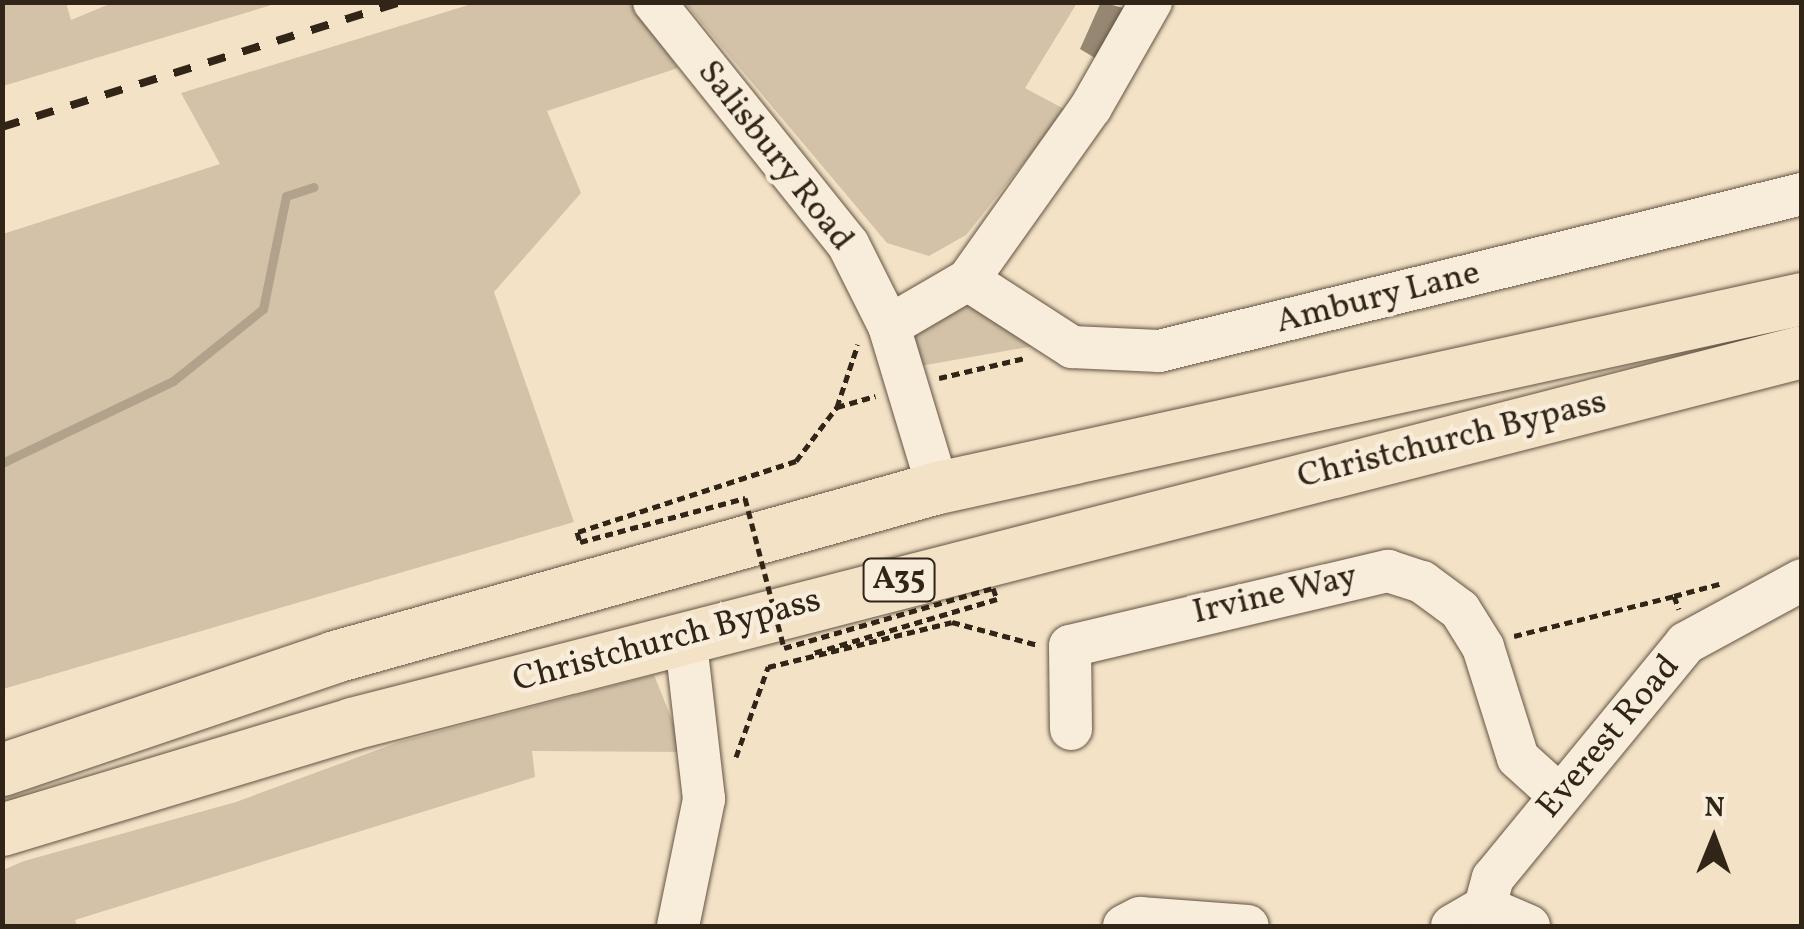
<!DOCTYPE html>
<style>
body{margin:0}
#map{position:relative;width:1804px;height:929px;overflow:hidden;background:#f4e2c6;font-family:Vollkorn,serif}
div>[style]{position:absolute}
.green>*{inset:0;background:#d3c2a8}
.stream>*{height:9px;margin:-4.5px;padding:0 4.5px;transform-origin:4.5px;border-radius:4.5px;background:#b2a28b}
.building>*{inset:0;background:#968772}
.path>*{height:5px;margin-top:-2.5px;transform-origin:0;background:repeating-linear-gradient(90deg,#312518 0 8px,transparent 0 13px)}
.roads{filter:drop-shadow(0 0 2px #625444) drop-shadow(0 0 2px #625444)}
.minor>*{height:42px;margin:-21px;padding:0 21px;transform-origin:21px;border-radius:21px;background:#f8ecda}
.major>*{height:52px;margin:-26px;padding:0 26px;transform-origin:26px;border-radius:26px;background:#f4e2c6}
.rail>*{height:8px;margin-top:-4px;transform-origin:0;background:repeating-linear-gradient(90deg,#312518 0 18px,transparent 0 36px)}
.path-bridge>*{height:5px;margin-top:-2.5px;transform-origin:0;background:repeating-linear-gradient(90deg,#312518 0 8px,transparent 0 13px)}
span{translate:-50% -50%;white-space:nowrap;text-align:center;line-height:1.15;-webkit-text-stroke:9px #f8ecda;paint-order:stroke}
.shield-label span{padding:2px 8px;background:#f8ecda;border:2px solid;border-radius:8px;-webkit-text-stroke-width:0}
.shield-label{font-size:32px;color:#312518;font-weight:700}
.street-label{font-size:35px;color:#312518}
.frame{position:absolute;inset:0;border:5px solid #312518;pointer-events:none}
.north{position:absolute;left:1664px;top:789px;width:100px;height:100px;-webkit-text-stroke:8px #f8ecda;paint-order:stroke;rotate:1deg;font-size:28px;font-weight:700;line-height:40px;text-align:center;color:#312518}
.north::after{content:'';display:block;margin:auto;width:35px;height:45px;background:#312518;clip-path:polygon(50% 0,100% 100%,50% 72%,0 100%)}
</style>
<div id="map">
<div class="green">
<i style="clip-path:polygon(3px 2px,66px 3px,71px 20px,112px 3px,278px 3px,3px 86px)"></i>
<i style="clip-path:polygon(475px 3px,632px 3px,678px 68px,547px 111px,581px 193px,494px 292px,574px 522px,3px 689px,3px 234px,220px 164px,181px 93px)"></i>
<i style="clip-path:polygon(685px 3px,1077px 3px,1025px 88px,1066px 110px,966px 235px,929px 256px,887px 243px)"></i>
<i style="clip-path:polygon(970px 291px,1051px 343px,920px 366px,903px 327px)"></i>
<i style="clip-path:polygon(654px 675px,685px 752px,532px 751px,535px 777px,75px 920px,77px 926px,3px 926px,3px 870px,24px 861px,236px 802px,399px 742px)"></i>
</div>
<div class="stream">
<i style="left:2px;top:463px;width:190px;rotate:-25.6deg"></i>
<i style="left:173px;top:381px;width:115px;rotate:-38.7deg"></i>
<i style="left:263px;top:309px;width:115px;rotate:-78.5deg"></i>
<i style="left:286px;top:196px;width:29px;rotate:-18deg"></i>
</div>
<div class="building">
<i style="clip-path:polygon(1101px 2px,1127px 9px,1100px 61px,1080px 49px)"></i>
</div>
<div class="path">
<i style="left:939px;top:378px;width:88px;rotate:-13.1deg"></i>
<i style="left:837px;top:407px;width:66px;rotate:-71.6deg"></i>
<i style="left:796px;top:461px;width:68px;rotate:-52.8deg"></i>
<i style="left:837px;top:407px;width:40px;rotate:-16deg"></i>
<i style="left:1674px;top:596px;width:47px;rotate:-14.9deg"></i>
<i style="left:1514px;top:636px;width:165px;rotate:-14deg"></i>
<i style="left:1674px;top:596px;width:14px;rotate:69deg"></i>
<i style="left:736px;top:757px;width:96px;rotate:-70.4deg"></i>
<i style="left:768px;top:667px;width:189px;rotate:-13.7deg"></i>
<i style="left:952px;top:622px;width:89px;rotate:15deg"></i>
</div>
<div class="roads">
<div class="minor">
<i style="left:654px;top:2px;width:310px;rotate:51.3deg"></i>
<i style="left:848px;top:244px;width:92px;rotate:63.4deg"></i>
<i style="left:889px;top:326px;width:169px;rotate:73.2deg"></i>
<i style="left:968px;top:280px;width:124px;rotate:32.8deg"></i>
<i style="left:1072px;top:347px;width:87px;rotate:2.6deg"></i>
<i style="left:1159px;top:351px;width:662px;rotate:-13.72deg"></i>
<i style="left:889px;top:326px;width:91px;rotate:-30.2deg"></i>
<i style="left:968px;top:280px;width:212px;rotate:-54.6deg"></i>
<i style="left:1091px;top:107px;width:121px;rotate:-60.3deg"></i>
<i style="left:1071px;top:729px;width:83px;rotate:-90.7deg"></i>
<i style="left:1070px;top:646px;width:327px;rotate:-13.3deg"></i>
<i style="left:1388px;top:571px;width:36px;rotate:18deg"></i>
<i style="left:1422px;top:582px;width:47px;rotate:36.4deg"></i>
<i style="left:1460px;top:610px;width:44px;rotate:58.1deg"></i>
<i style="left:1483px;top:647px;width:116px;rotate:72.5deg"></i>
<i style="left:1518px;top:758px;width:55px;rotate:42.1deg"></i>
<i style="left:1485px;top:907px;width:30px;rotate:-75deg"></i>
<i style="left:1493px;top:878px;width:304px;rotate:-50.6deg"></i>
<i style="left:1686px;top:643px;width:132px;rotate:-28.5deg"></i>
<i style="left:678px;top:926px;width:130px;rotate:-78.4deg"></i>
<i style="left:704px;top:799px;width:164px;rotate:-96.6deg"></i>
<i style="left:1124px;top:926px;width:18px;rotate:-27deg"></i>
<i style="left:1140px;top:918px;width:108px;rotate:4.2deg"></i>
<i style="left:1452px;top:926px;width:38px;rotate:-30deg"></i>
<i style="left:1485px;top:907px;width:48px;rotate:23.4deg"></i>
</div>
<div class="major">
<i style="left:2px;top:770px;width:352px;rotate:-18.7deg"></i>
<i style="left:335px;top:657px;width:626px;rotate:-15.66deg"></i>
<i style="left:938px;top:488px;width:884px;rotate:-12.34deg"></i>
<i style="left:2px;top:830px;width:366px;rotate:-16.8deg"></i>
<i style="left:352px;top:724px;width:1497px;rotate:-14.39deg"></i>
</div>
</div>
<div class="rail">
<i style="left:2px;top:127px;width:417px;rotate:-17.4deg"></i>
</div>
<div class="path-bridge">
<i style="left:796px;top:461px;width:230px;rotate:162deg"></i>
<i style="left:577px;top:532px;width:10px;rotate:73deg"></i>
<i style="left:580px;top:542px;width:171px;rotate:-14.9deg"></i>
<i style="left:745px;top:498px;width:155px;rotate:75.4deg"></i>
<i style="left:784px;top:648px;width:217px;rotate:-16deg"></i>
<i style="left:993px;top:588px;width:12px;rotate:70deg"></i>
<i style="left:997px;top:599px;width:192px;rotate:163.6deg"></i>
</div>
<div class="shield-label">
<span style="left:899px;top:580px">A35</span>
</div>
<div class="street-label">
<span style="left:775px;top:156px;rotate:52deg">Salisbury Road</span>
<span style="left:1378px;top:298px;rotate:-14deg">Ambury Lane</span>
<span style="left:1452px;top:440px;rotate:-14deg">Christchurch Bypass</span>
<span style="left:1275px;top:595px;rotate:-13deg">Irvine Way</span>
<span style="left:667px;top:641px;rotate:-15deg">Christchurch Bypass</span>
<span style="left:1609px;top:737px;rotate:-50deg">Everest Road</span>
</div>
<div class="frame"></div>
<div class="north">N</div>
</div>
